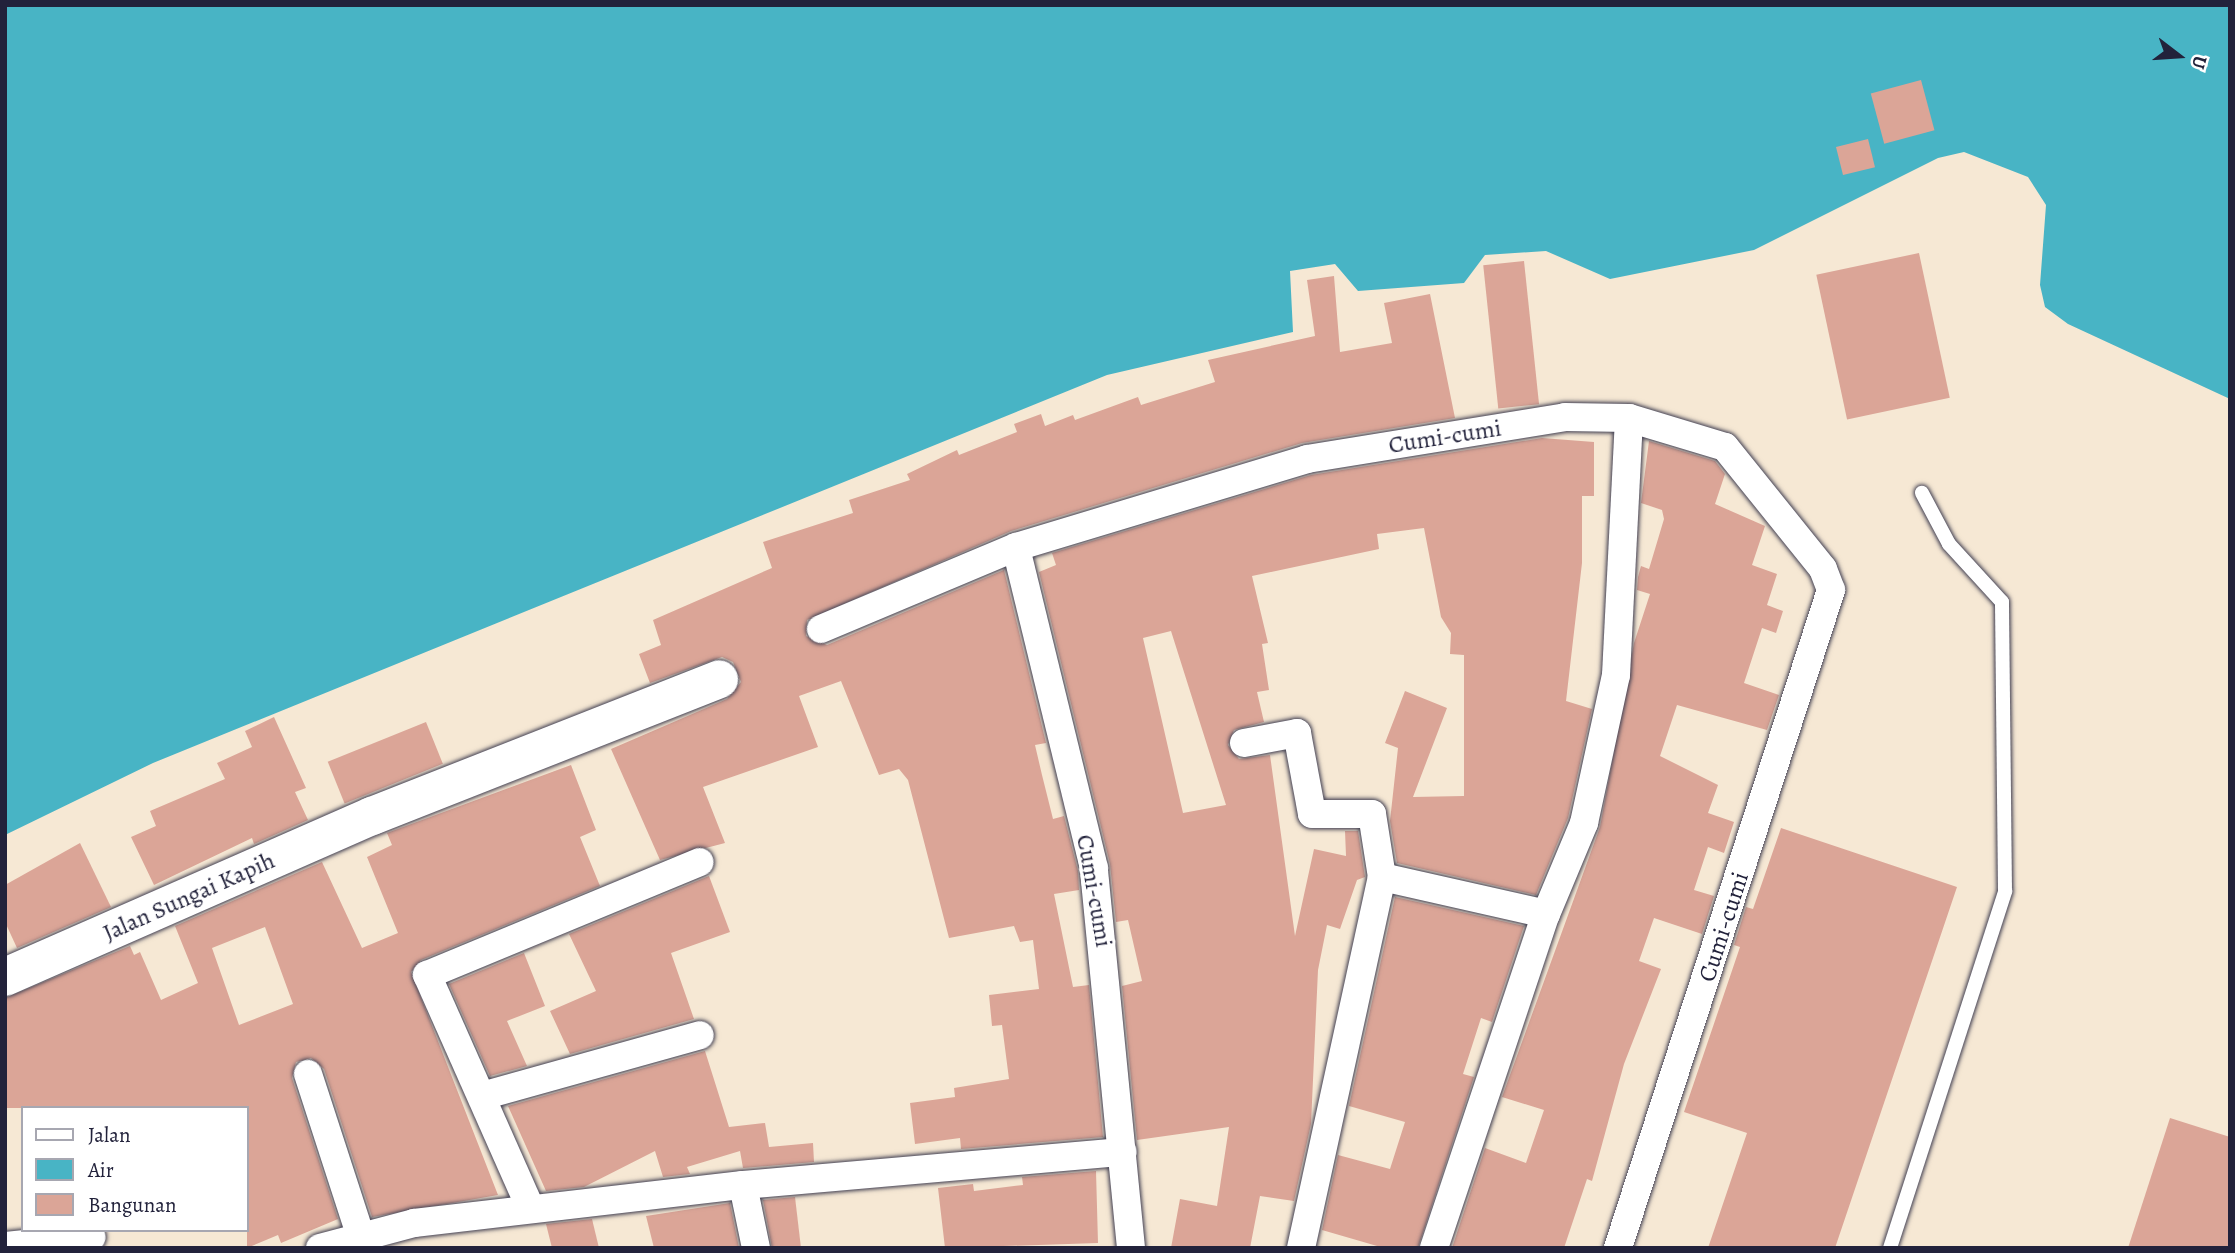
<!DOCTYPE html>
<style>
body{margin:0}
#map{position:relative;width:2235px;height:1253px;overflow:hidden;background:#f6e8d4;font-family:Alegreya,serif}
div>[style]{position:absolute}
.water>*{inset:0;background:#48b4c5}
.building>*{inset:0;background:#dba597;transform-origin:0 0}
.roads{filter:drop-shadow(0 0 2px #424052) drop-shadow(0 0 2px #424052)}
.lane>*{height:14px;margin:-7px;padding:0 7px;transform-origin:7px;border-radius:7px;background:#fff}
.street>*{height:28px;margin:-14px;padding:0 14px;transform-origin:14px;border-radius:14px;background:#fff}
.secondary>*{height:38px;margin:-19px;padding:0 19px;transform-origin:19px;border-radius:19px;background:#fff}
span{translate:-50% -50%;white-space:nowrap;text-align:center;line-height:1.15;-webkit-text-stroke:6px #fff;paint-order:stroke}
.street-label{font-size:24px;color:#22223b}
.frame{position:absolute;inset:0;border:7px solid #22223b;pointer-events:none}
.legend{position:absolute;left:21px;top:1106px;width:228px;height:126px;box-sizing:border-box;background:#fff;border:2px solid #a7a7b1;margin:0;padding:9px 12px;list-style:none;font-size:21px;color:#22223b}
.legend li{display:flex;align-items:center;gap:14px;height:35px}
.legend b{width:35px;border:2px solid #a7a7b1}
.north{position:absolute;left:2144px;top:21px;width:70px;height:70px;-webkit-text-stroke:5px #fff;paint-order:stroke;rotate:107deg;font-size:19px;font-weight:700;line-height:28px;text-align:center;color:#22223b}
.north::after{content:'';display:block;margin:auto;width:24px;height:32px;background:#22223b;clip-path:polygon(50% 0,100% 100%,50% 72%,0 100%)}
</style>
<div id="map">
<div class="water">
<i style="clip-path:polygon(5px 5px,2230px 5px,2230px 399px,2068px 324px,2045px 307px,2040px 285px,2046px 205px,2028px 177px,1964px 152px,1938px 158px,1754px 250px,1610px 279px,1546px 251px,1485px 255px,1464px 283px,1358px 291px,1335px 264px,1290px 271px,1293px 332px,1107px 375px,153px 763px,5px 835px)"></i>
</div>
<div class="building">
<i style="left:1921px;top:80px;width:52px;height:52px;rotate:75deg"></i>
<i style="left:1868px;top:139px;width:29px;height:33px;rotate:76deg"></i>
<i style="left:1919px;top:253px;width:148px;height:105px;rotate:78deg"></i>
<i style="left:1524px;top:261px;width:144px;height:41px;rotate:84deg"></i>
<i style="clip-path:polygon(1334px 276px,1340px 352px,1392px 343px,1384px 303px,1430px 294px,1455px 418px,1302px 443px,1011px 531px,807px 620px,806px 636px,827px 645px,1004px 570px,1046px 743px,1035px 745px,1042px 775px,1053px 819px,1064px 816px,1078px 871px,1079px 890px,1054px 894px,1073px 987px,1089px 985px,1103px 1137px,961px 1149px,960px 1138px,915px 1144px,910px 1103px,955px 1097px,954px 1088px,1009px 1079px,1002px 1025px,992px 1026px,989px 995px,1039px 989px,1033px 940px,1020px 942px,1014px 926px,949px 938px,908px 780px,899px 769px,879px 775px,841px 681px,799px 696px,818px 747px,703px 787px,725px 843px,660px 860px,611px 749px,727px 699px,741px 682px,733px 662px,722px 657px,650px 683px,639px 654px,661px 645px,653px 620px,772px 568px,763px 542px,853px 513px,849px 500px,910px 480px,907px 474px,957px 450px,959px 455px,1017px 432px,1014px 424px,1041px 414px,1045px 426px,1073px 415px,1075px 420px,1138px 397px,1141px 405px,1215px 382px,1208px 360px,1315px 336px,1307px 280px)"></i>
<i style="clip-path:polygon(evenodd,1542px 438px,1594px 442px,1594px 496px,1582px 496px,1582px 563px,1566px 701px,1592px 709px,1568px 818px,1536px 895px,1397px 863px,1390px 821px,1398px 748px,1385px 743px,1405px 691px,1447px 708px,1413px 797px,1464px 796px,1464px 655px,1450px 654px,1451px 633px,1441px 617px,1424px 528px,1377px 534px,1379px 549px,1252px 576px,1268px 643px,1262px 644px,1269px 690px,1257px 692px,1264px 722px,1234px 730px,1228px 745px,1239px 759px,1270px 755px,1295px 936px,1314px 849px,1346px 856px,1345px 831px,1358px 831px,1365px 877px,1357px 880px,1340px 929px,1327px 925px,1318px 970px,1311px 1124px,1294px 1201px,1260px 1196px,1250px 1248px,1171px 1248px,1180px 1199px,1217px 1206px,1229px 1127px,1137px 1140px,1122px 986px,1142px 981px,1128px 920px,1116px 922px,1110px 864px,1039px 572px,1056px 565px,1052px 553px,1311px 475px,1542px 438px,1171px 631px,1226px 805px,1183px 813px,1143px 638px,1171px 631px)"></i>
<i style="clip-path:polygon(1649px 441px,1715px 461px,1725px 474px,1715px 504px,1765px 526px,1752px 565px,1777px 574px,1767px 605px,1783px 611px,1776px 633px,1762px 628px,1744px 683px,1779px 695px,1767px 730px,1677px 705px,1660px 756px,1718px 785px,1708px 813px,1734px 822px,1724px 853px,1708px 847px,1694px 890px,1714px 896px,1702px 934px,1654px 918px,1639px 961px,1661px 969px,1624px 1064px,1592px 1181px,1587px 1179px,1564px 1248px,1452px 1248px,1485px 1148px,1526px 1163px,1544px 1110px,1502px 1097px,1600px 827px,1634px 643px,1650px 594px,1637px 590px,1638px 577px,1641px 566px,1649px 569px,1664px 519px,1662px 510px,1641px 503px)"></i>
<i style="clip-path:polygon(274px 717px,306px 788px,295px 792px,308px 820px,254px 844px,252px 838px,154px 885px,131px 837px,156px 826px,150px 811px,225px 779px,217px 763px,252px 747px,245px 731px)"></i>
<i style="left:426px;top:722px;width:45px;height:106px;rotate:68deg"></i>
<i style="clip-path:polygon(evenodd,571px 765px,596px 830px,580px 837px,600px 886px,421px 960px,411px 972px,498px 1195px,372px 1217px,324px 1069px,311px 1058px,296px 1062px,292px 1078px,338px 1219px,281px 1243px,278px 1235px,247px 1248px,247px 1108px,5px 1108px,5px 998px,130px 946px,134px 955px,140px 952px,161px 1000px,198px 983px,175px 926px,322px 862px,362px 948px,398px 933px,367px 857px,392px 845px,387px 833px,571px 765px,265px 927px,293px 1004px,239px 1025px,212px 948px,265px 927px)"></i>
<i style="clip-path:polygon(1781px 828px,1957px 887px,1835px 1248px,1708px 1248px,1747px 1133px,1684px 1112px,1740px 947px,1734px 945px,1746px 907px,1753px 909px)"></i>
<i style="clip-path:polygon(80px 843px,111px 907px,17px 948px,5px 922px,5px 885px)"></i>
<i style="clip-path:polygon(709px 876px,730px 932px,671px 953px,694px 1019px,570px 1054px,550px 1011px,596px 991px,569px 934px)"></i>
<i style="clip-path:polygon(1395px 897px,1524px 926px,1492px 1022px,1481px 1018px,1463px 1074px,1474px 1077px,1418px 1248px,1384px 1248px,1322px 1230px,1338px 1155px,1390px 1169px,1405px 1122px,1349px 1106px)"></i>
<i style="clip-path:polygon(524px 953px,545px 1006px,507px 1021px,527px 1066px,490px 1076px,449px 984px)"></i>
<i style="clip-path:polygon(705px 1051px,729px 1127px,765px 1123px,769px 1147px,813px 1143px,814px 1162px,743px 1168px,740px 1151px,687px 1167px,690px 1174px,663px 1177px,655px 1151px,584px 1187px,546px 1191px,508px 1106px)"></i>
<i style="clip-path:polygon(2170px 1118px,2230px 1137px,2230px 1248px,2128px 1248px)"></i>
<i style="clip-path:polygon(1096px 1171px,1098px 1243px,945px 1248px,938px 1188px,973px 1184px,974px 1191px,1023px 1185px,1022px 1177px)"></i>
<i style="clip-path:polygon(795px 1197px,801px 1248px,772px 1248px,763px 1200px)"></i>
<i style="clip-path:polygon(730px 1203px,739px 1248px,654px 1248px,646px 1216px)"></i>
<i style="clip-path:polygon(592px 1219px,599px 1248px,552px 1248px,546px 1224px)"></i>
</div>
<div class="roads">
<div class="lane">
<i style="left:1890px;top:1248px;width:375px;rotate:-72.1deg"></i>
<i style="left:2005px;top:891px;width:289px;rotate:-90.6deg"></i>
<i style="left:2002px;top:602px;width:79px;rotate:-132.4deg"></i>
<i style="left:1949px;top:544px;width:58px;rotate:-117.9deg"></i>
</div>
<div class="street">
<i style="left:821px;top:629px;width:212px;rotate:-22.8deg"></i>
<i style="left:1244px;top:743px;width:54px;rotate:-10.7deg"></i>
<i style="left:1297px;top:733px;width:82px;rotate:79.5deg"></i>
<i style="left:1312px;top:814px;width:60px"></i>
<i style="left:1372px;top:814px;width:64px;rotate:81deg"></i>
<i style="left:308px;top:1074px;width:168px;rotate:72deg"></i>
<i style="left:482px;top:1096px;width:226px;rotate:-15.6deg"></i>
<i style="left:530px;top:1207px;width:254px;rotate:-113.9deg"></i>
<i style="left:427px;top:975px;width:295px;rotate:-22.5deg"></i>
<i style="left:5px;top:1246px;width:87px;rotate:-5.9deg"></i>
<i style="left:320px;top:1248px;width:97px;rotate:-14.9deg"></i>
<i style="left:414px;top:1223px;width:331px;rotate:-6.6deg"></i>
<i style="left:756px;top:1248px;width:64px;rotate:-101.7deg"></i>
<i style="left:743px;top:1185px;width:381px;rotate:-5deg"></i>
<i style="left:1131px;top:1248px;width:382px;rotate:-95.6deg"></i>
<i style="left:1094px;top:868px;width:330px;rotate:-103.7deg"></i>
<i style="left:1016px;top:547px;width:304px;rotate:-16.8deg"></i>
<i style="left:1307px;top:459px;width:261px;rotate:-9.2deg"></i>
<i style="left:1565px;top:417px;width:64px;rotate:0.9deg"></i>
<i style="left:1629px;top:418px;width:100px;rotate:16.8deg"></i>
<i style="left:1725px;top:447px;width:156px;rotate:51.2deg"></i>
<i style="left:1823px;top:569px;width:22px;rotate:69deg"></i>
<i style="left:1831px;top:590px;width:692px;rotate:107.94deg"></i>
<i style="left:1301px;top:1248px;width:380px;rotate:-77.7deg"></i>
<i style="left:1382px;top:877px;width:168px;rotate:12.7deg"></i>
<i style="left:1434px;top:1248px;width:352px;rotate:-71.5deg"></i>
<i style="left:1546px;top:914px;width:99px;rotate:-67.3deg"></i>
<i style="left:1584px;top:823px;width:151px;rotate:-77.8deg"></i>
<i style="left:1616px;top:675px;width:257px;rotate:-87.1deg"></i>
</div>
<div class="secondary">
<i style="left:5px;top:977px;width:401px;rotate:-23.7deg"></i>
<i style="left:372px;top:816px;width:373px;rotate:-21.5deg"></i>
</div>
</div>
<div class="street-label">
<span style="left:1445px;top:437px;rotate:-9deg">Cumi-cumi</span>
<span style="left:1094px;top:891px;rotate:80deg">Cumi-cumi</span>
<span style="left:189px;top:897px;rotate:-24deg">Jalan Sungai Kapih</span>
<span style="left:1724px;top:927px;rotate:-72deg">Cumi-cumi</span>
</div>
<div class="frame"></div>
<ul class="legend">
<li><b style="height:9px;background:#fff"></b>Jalan</li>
<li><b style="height:19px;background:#48b4c5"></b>Air</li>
<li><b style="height:19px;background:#dba597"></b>Bangunan</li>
</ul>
<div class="north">U</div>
</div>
